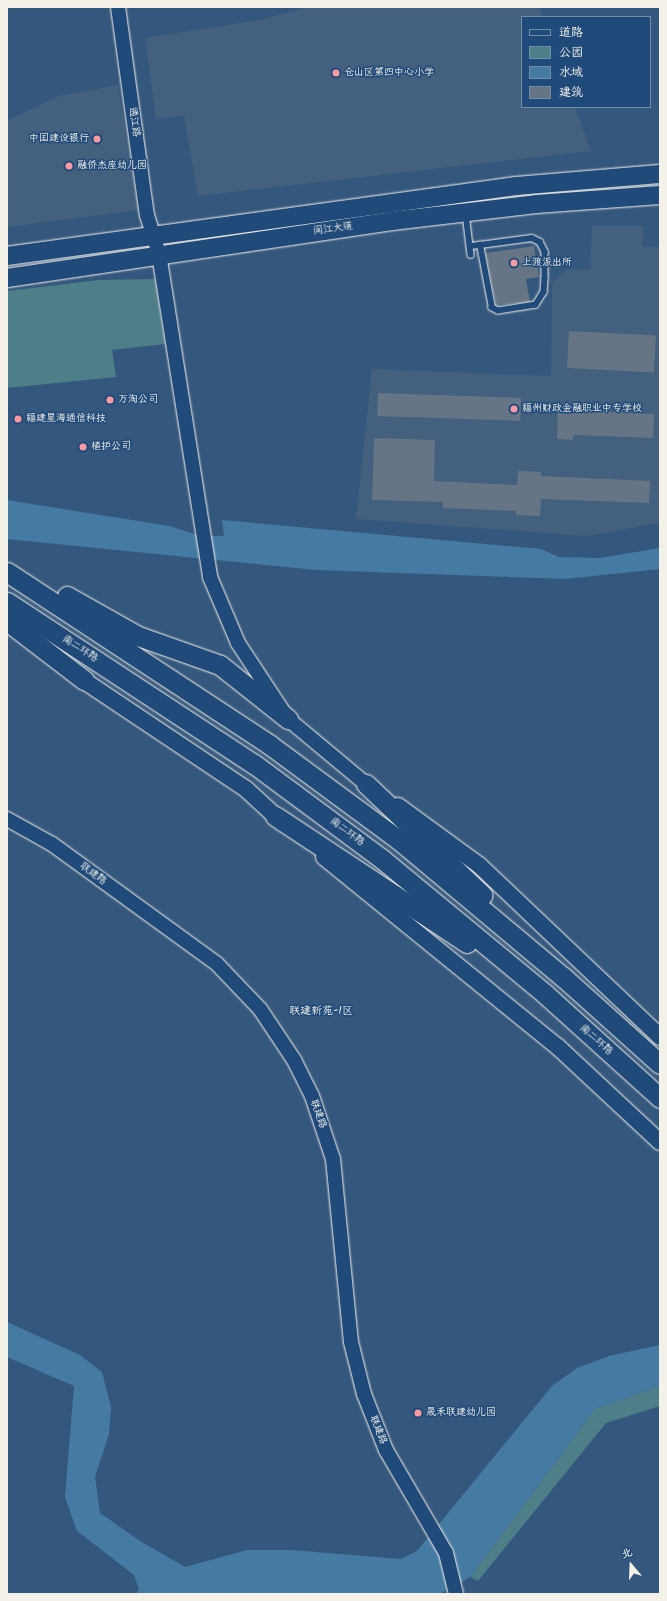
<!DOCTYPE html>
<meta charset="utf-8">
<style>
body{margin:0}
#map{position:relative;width:667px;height:1601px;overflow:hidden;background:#34577d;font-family:Kalam,"LXGW WenKai TC",sans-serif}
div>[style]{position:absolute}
.built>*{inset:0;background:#43607f}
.green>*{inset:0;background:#4e7e88}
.water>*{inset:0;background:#457aa3}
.building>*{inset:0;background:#667585;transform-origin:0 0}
.roads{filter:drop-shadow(0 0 1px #f4f1e8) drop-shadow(0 0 1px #f4f1e8)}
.service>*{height:5.5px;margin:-2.75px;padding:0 2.75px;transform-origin:2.75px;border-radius:2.75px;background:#1f4a7a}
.tertiary>*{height:14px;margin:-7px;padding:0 7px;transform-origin:7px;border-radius:7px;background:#1f4a7a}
.secondary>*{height:16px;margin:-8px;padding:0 8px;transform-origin:8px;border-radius:8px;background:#1f4a7a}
.primary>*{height:18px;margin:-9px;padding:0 9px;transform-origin:9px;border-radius:9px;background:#1f4a7a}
.trunk>*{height:19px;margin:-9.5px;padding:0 9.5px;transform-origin:9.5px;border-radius:9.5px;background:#1f4a7a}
.dots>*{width:11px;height:11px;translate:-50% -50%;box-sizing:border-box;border:2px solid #1f4a7a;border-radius:50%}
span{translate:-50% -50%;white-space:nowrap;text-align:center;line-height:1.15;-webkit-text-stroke:3px #1f4a7a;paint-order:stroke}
.poi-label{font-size:10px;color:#f4f1e8}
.left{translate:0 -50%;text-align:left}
.right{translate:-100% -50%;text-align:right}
.street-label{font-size:10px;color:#f4f1e8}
.neighbourhood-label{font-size:11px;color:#f4f1e8}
.frame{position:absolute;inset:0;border:8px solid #f4f1e8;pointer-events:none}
.legend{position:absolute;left:521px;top:16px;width:130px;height:92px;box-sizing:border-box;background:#1f4a7a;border:1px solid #748da6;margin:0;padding:5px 7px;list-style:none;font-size:12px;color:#f4f1e8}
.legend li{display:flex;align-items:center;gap:8px;height:20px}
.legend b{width:20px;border:1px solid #748da6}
.north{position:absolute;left:611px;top:1545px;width:40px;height:40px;-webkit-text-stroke:3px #1f4a7a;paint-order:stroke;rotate:341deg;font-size:11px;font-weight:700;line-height:16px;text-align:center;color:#f4f1e8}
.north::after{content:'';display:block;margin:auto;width:14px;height:18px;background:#f4f1e8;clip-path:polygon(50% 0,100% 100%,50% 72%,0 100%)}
</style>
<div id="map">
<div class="built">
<i style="clip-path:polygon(308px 7px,539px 7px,543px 17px,522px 17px,522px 107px,575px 107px,591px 151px,198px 196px,184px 116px,156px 119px,145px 38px,259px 20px)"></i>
<i style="clip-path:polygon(118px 85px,139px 210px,7px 227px,7px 121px,58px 96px)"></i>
<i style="clip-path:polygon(592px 226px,644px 226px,642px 247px,660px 247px,660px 523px,587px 536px,356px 519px,372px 369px,551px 376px,552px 283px,566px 270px,590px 269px)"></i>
</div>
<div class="green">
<i style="clip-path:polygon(155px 279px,165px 344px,112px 350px,116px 377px,7px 388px,7px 291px,99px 280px)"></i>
<i style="clip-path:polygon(660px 1386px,660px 1406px,606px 1423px,478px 1581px,470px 1577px,595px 1409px)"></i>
</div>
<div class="water">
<i style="clip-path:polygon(7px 500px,169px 526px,201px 536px,224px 536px,222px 520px,541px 549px,559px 557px,599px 558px,660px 548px,660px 569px,565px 579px,316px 570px,7px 539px)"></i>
<i style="clip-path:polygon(7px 1322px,80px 1355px,102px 1372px,111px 1407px,109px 1434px,95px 1477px,100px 1513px,140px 1541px,185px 1567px,247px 1550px,292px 1550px,401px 1559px,417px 1551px,552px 1386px,577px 1368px,609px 1356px,660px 1345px,660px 1386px,595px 1409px,470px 1577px,440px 1594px,136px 1594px,139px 1589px,134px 1575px,77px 1531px,65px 1497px,74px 1386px,7px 1357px)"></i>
</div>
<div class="building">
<i style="clip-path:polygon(534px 246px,539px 277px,526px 279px,530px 302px,496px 305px,486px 253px)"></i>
<i style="left:569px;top:331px;width:87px;height:37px;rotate:3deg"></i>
<i style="left:378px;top:393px;width:143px;height:23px;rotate:2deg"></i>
<i style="clip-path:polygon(558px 410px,654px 414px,653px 438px,573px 435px,573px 440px,557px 439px)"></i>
<i style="clip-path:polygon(374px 438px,435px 440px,434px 481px,517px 485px,518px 471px,541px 472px,541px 476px,650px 481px,649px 503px,541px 499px,540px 516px,516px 515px,516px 511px,443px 508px,443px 502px,372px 500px)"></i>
</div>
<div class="roads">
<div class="service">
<i style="left:466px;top:214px;width:41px;rotate:83deg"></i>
<i style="left:470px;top:246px;width:10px;rotate:-6deg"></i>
<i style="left:480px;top:245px;width:52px;rotate:-7.7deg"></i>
<i style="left:532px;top:238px;width:9px;rotate:27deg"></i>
<i style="left:540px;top:242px;width:11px;rotate:63deg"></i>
<i style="left:545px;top:252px;width:26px;rotate:90deg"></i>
<i style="left:545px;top:278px;width:14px;rotate:94deg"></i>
<i style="left:544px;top:292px;width:15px;rotate:122deg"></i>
<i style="left:536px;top:305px;width:38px;rotate:171deg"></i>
<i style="left:498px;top:311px;width:7px;rotate:-153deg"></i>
<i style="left:492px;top:308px;width:64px;rotate:-100.8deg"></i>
</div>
<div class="tertiary">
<i style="left:118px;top:7px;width:210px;rotate:82.1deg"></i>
<i style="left:147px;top:215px;width:41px;rotate:72.9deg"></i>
<i style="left:159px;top:254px;width:327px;rotate:81deg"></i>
<i style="left:210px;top:577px;width:72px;rotate:67deg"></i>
<i style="left:238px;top:643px;width:91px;rotate:56.7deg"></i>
<i style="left:288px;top:719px;width:102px;rotate:39.8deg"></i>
<i style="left:7px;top:819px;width:51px;rotate:29.1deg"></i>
<i style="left:52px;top:844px;width:204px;rotate:36deg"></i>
<i style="left:217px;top:964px;width:62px;rotate:46.3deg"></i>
<i style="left:260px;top:1009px;width:61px;rotate:56.3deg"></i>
<i style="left:294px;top:1060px;width:40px;rotate:63.4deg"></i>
<i style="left:312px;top:1096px;width:66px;rotate:71.6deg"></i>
<i style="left:333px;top:1159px;width:184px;rotate:84.4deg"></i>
<i style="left:351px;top:1342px;width:54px;rotate:76deg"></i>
<i style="left:364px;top:1394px;width:60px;rotate:68.6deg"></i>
<i style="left:386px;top:1450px;width:119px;rotate:59.8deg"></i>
<i style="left:446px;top:1553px;width:42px;rotate:76.3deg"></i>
</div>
<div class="secondary">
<i style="left:74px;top:674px;width:208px;rotate:33.8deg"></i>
<i style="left:247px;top:790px;width:50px;rotate:42.6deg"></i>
<i style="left:398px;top:806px;width:100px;rotate:36.1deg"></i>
<i style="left:479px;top:865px;width:250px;rotate:43.5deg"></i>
<i style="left:324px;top:857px;width:301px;rotate:39.1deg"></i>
<i style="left:558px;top:1047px;width:139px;rotate:43deg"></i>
</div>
<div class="primary">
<i style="left:7px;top:256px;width:514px;rotate:-7.83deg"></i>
<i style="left:516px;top:186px;width:144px;rotate:-4.8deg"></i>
<i style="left:7px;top:278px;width:389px;rotate:-8.4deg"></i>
<i style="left:392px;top:221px;width:145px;rotate:-6.7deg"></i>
<i style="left:536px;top:204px;width:124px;rotate:-4.2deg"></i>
</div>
<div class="trunk">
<i style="left:7px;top:572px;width:315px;rotate:33.3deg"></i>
<i style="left:270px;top:745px;width:160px;rotate:36.4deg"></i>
<i style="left:399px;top:840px;width:214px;rotate:39.9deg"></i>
<i style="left:563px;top:977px;width:130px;rotate:41.9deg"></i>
<i style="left:67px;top:596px;width:81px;rotate:29.4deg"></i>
<i style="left:138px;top:636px;width:87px;rotate:19.5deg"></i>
<i style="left:220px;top:665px;width:87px;rotate:38.5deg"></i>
<i style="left:7px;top:602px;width:295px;rotate:33.3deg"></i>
<i style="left:254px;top:764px;width:159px;rotate:36.6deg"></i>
<i style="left:382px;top:859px;width:212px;rotate:39.6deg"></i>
<i style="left:545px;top:994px;width:155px;rotate:42.1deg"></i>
<i style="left:7px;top:621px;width:97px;rotate:37.5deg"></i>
<i style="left:366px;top:784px;width:161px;rotate:43.7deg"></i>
<i style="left:275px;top:816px;width:230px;rotate:33.5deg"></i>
</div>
</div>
<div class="dots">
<i style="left:336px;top:73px;background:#ff9aa2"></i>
<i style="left:97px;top:139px;background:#ff9aa2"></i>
<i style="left:69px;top:166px;background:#ff9aa2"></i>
<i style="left:514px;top:263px;background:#ff9aa2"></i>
<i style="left:110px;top:400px;background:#ff9aa2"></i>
<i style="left:514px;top:409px;background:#ff9aa2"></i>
<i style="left:18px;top:419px;background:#ff9aa2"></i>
<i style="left:83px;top:447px;background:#ff9aa2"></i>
<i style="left:418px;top:1413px;background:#ff9aa2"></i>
</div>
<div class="poi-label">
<span class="left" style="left:344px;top:73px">仓山区第四中心小学</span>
<span class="right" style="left:89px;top:139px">中国建设银行</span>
<span class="left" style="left:77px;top:166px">融侨杰座幼儿园</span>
<span class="left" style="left:522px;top:263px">上渡派出所</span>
<span class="left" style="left:118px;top:400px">万淘公司</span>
<span class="left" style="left:522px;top:409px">福州财政金融职业中专学校</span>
<span class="left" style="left:26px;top:419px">福建星海通信科技</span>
<span class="left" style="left:91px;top:447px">植护公司</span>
<span class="left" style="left:426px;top:1413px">晟禾联建幼儿园</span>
</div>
<div class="street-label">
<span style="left:134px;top:122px;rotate:82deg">通江路</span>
<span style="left:333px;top:229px;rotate:-8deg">闽江大道</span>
<span style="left:80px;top:649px;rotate:33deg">南二环路</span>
<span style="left:347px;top:832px;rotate:37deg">南二环路</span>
<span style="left:93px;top:874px;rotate:36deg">联建路</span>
<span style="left:596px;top:1040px;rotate:42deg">南二环路</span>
<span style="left:318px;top:1114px;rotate:70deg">联建路</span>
<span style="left:378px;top:1430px;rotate:68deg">联建路</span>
</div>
<div class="neighbourhood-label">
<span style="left:321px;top:1011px">联建新苑-1区</span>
</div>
<div class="frame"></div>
<ul class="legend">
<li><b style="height:5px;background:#1f4a7a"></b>道路</li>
<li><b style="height:11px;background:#4e7e88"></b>公园</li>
<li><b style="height:11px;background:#457aa3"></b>水域</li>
<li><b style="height:11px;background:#667585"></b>建筑</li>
</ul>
<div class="north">北</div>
</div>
